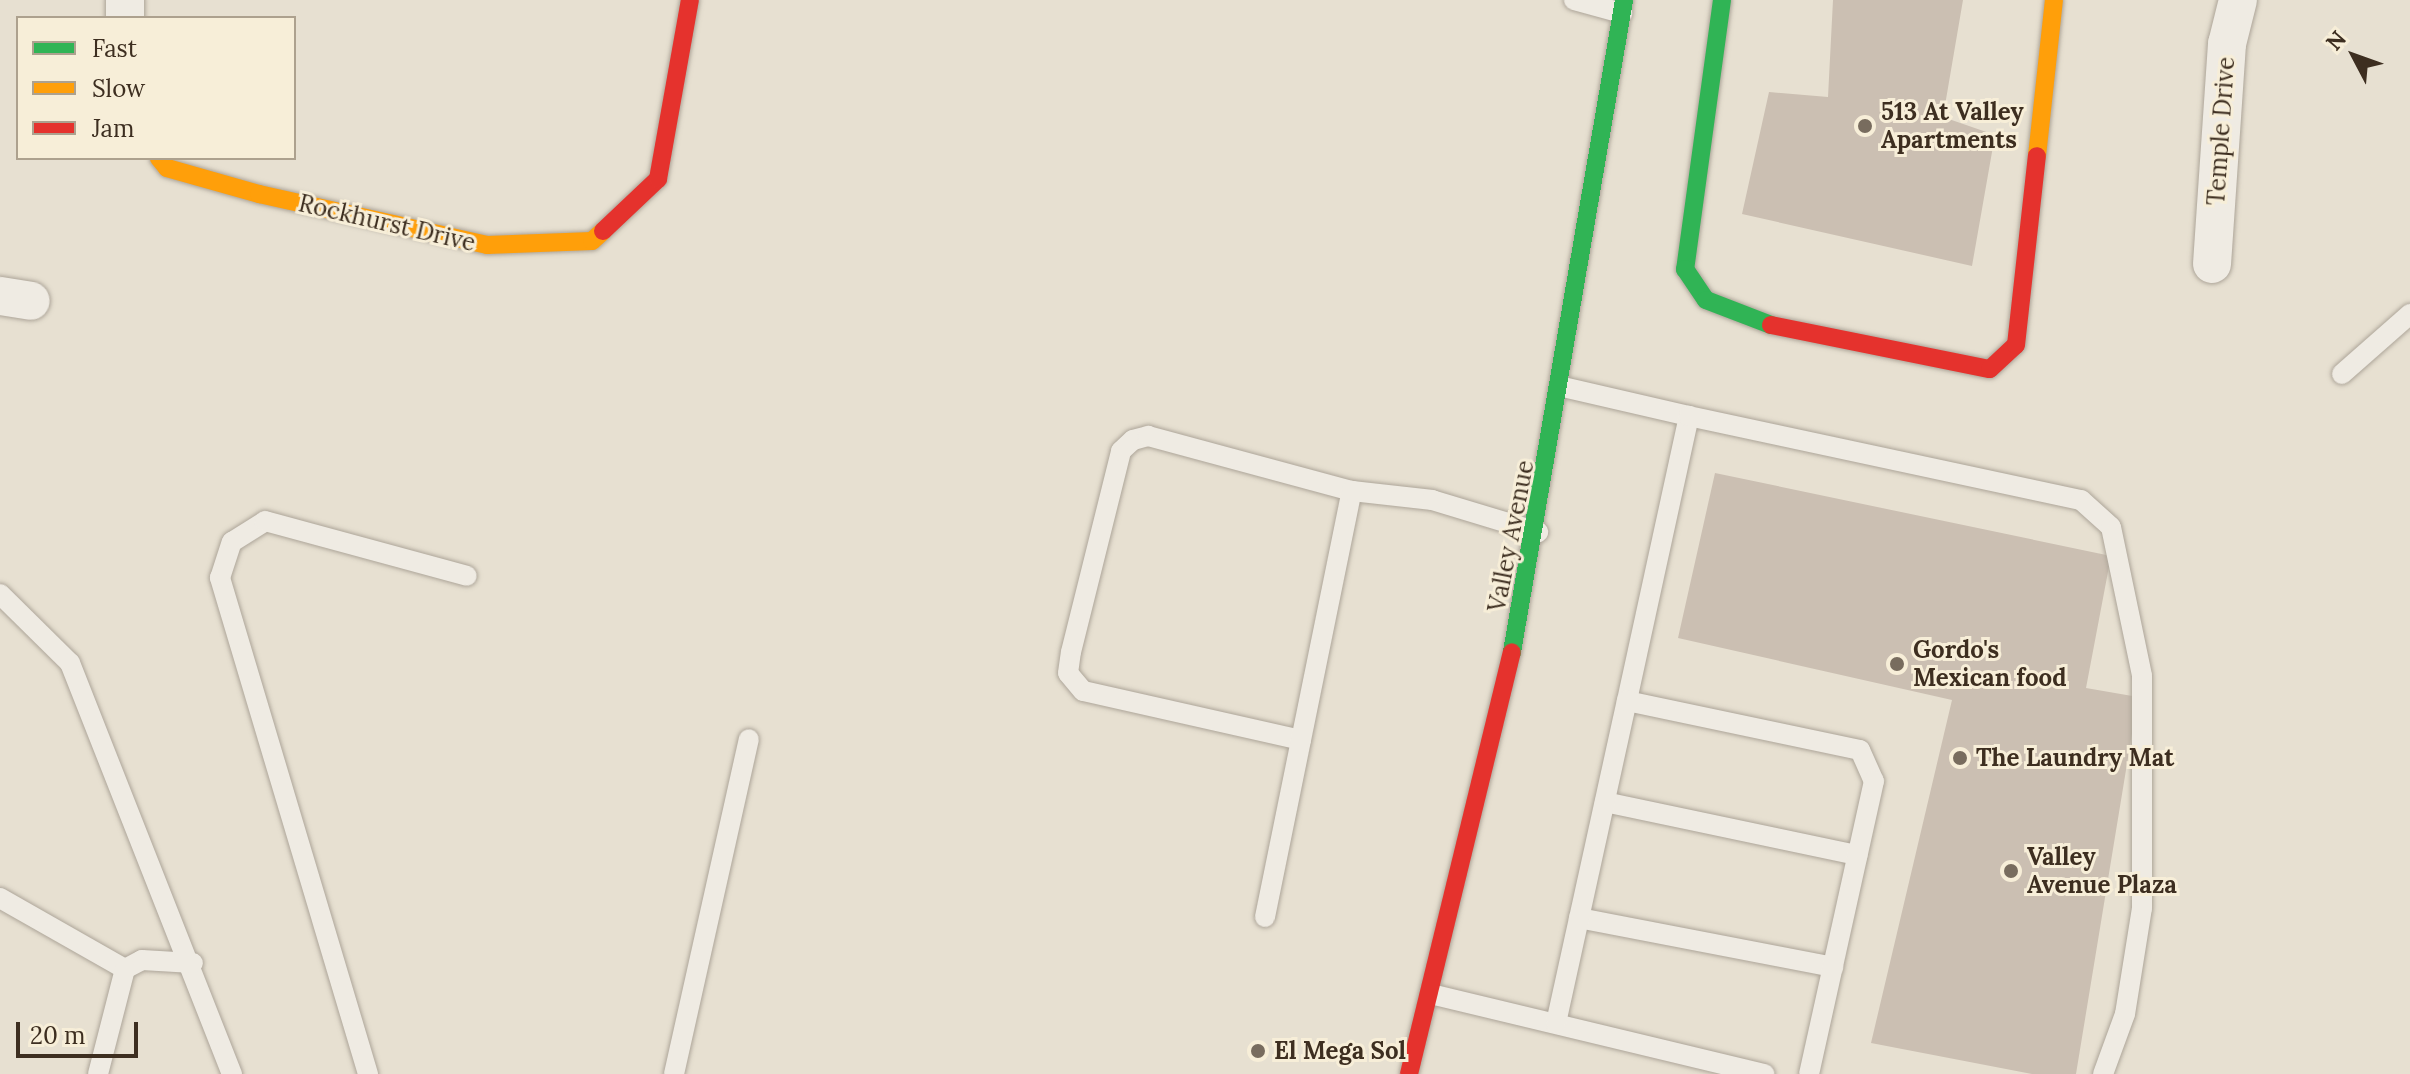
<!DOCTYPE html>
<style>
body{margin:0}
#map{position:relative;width:2410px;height:1074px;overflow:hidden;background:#e7e0d1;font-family:Lora,serif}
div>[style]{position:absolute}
.building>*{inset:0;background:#cbbfb2}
.roads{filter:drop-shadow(0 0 2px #ada599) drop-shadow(0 0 2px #ada599)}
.lane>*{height:20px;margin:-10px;padding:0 10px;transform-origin:10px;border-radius:10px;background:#efebe3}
.street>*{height:38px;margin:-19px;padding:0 19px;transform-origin:19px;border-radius:19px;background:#efebe3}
.fast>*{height:18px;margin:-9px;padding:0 9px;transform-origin:9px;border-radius:9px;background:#30b455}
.slow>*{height:18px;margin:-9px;padding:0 9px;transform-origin:9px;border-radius:9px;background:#ff9f0a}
.jam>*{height:18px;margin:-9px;padding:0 9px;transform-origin:9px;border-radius:9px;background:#e5322d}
.dots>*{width:22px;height:22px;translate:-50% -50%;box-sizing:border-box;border:4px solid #f7eed8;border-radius:50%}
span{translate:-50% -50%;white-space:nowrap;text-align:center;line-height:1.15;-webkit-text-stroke:6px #f7eed8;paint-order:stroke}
.poi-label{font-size:24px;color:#3d2e20;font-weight:700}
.left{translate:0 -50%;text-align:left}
.street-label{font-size:24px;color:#3d2e20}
.legend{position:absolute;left:16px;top:16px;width:280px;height:144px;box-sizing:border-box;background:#f7eed8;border:2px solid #ada18e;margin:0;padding:10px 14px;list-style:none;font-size:24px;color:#3d2e20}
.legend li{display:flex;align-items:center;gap:16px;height:40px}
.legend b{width:40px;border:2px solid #ada18e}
.north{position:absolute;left:2314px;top:16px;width:80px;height:80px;-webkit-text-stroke:6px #f7eed8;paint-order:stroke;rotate:311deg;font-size:22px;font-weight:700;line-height:32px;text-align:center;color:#3d2e20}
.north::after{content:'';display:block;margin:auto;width:28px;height:36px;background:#3d2e20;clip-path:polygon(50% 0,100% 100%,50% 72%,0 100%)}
.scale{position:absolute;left:16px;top:1022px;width:122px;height:36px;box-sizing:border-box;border:4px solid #3d2e20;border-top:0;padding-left:10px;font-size:24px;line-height:28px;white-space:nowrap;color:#3d2e20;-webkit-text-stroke:6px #f7eed8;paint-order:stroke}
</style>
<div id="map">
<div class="building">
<i style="clip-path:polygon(1833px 0,1963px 0,1943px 117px,1995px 135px,1972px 266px,1742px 214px,1769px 92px,1828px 97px)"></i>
<i style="clip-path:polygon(1715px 473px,2111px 556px,2086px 688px,2138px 697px,2076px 1074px,2032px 1074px,1871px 1043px,1952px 700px,1678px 638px)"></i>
</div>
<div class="roads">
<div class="lane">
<i style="left:1574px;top:0;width:50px;rotate:15.2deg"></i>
<i style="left:2342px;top:374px;width:91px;rotate:-41.4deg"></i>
<i style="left:1563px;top:387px;width:129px;rotate:13deg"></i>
<i style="left:1689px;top:416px;width:292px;rotate:102.3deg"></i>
<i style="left:1689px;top:416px;width:401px;rotate:12.1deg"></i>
<i style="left:2081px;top:500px;width:40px;rotate:42deg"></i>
<i style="left:2111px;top:527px;width:152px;rotate:78.2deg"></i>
<i style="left:2142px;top:676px;width:232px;rotate:90deg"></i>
<i style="left:2142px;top:908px;width:107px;rotate:99.1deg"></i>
<i style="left:2125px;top:1014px;width:64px;rotate:110.1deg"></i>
<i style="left:0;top:594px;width:98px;rotate:44.6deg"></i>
<i style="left:70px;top:663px;width:442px;rotate:68.5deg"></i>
<i style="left:1301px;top:740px;width:223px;rotate:-167.3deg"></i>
<i style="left:1083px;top:691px;width:23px;rotate:-130deg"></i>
<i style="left:1068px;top:673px;width:21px;rotate:-82deg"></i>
<i style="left:1071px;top:652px;width:207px;rotate:-76deg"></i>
<i style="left:1121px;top:451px;width:16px;rotate:-43deg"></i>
<i style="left:1133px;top:440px;width:16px;rotate:-15deg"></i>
<i style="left:1148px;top:436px;width:211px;rotate:15.1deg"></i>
<i style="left:1605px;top:802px;width:258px;rotate:11.9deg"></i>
<i style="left:0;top:898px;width:144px;rotate:29.6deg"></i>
<i style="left:1265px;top:917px;width:435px;rotate:-78.5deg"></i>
<i style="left:1352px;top:491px;width:81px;rotate:6.4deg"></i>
<i style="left:1432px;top:500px;width:111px;rotate:16.8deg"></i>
<i style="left:1579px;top:918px;width:259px;rotate:10.9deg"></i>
<i style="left:1431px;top:994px;width:343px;rotate:13.5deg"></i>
<i style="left:1556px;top:1023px;width:330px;rotate:-77.6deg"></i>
<i style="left:1627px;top:701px;width:238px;rotate:11.9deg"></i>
<i style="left:1860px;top:750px;width:34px;rotate:66deg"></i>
<i style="left:1874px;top:781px;width:300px;rotate:102.5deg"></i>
<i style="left:98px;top:1074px;width:108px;rotate:-75.6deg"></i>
<i style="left:125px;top:969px;width:19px;rotate:-28deg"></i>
<i style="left:142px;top:960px;width:51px;rotate:3.4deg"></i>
<i style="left:368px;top:1074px;width:518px;rotate:-106.61deg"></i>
<i style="left:220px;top:578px;width:38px;rotate:-72deg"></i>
<i style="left:232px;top:542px;width:39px;rotate:-32deg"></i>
<i style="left:265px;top:521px;width:209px;rotate:15.2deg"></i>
<i style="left:674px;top:1074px;width:343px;rotate:-77.4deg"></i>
</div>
<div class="street">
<i style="left:125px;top:0;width:18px;rotate:90deg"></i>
<i style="left:2212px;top:264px;width:221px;rotate:-86.1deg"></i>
<i style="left:2227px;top:44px;width:45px;rotate:-76deg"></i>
<i style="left:0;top:296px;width:31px;rotate:9deg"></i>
</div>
<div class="fast">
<i style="left:1722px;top:0;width:272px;rotate:97.8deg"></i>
<i style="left:1685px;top:269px;width:37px;rotate:56deg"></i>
<i style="left:1706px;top:300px;width:70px;rotate:21deg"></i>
<i style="left:1512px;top:652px;width:662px;rotate:-80.25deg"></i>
</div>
<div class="slow">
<i style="left:2037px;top:156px;width:157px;rotate:-83.8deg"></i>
<i style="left:159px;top:158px;width:13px;rotate:51deg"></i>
<i style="left:167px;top:168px;width:96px;rotate:15.8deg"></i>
<i style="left:259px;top:194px;width:234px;rotate:12.6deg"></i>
<i style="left:487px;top:245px;width:105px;rotate:-2.2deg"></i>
<i style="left:592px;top:241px;width:15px;rotate:-42deg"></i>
</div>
<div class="jam">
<i style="left:603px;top:231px;width:76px;rotate:-43.4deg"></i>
<i style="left:658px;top:179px;width:182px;rotate:-79.9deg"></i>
<i style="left:1771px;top:325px;width:223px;rotate:11.4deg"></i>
<i style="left:1990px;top:369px;width:35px;rotate:-43deg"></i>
<i style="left:2016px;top:345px;width:190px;rotate:-83.7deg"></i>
<i style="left:1409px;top:1074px;width:434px;rotate:-76.3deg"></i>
</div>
</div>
<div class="dots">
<i style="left:1865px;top:126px;background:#786c5e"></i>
<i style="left:1897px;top:664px;background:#786c5e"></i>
<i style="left:1960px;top:758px;background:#786c5e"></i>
<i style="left:2011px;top:871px;background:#786c5e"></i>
<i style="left:1258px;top:1051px;background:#786c5e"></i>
</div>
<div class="poi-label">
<span class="left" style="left:1881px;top:126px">513 At Valley<br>Apartments</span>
<span class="left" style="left:1913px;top:664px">Gordo's<br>Mexican food</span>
<span class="left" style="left:1976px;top:758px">The Laundry Mat</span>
<span class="left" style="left:2027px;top:871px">Valley<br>Avenue Plaza</span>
<span class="left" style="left:1274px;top:1051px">El Mega Sol</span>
</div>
<div class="street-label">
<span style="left:2221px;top:131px;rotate:-86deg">Temple Drive</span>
<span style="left:387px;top:223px;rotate:13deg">Rockhurst Drive</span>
<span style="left:1511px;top:536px;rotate:-79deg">Valley Avenue</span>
</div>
<ul class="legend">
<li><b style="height:10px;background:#30b455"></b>Fast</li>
<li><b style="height:10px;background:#ff9f0a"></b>Slow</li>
<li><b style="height:10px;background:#e5322d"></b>Jam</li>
</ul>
<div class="north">N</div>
<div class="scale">20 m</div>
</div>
